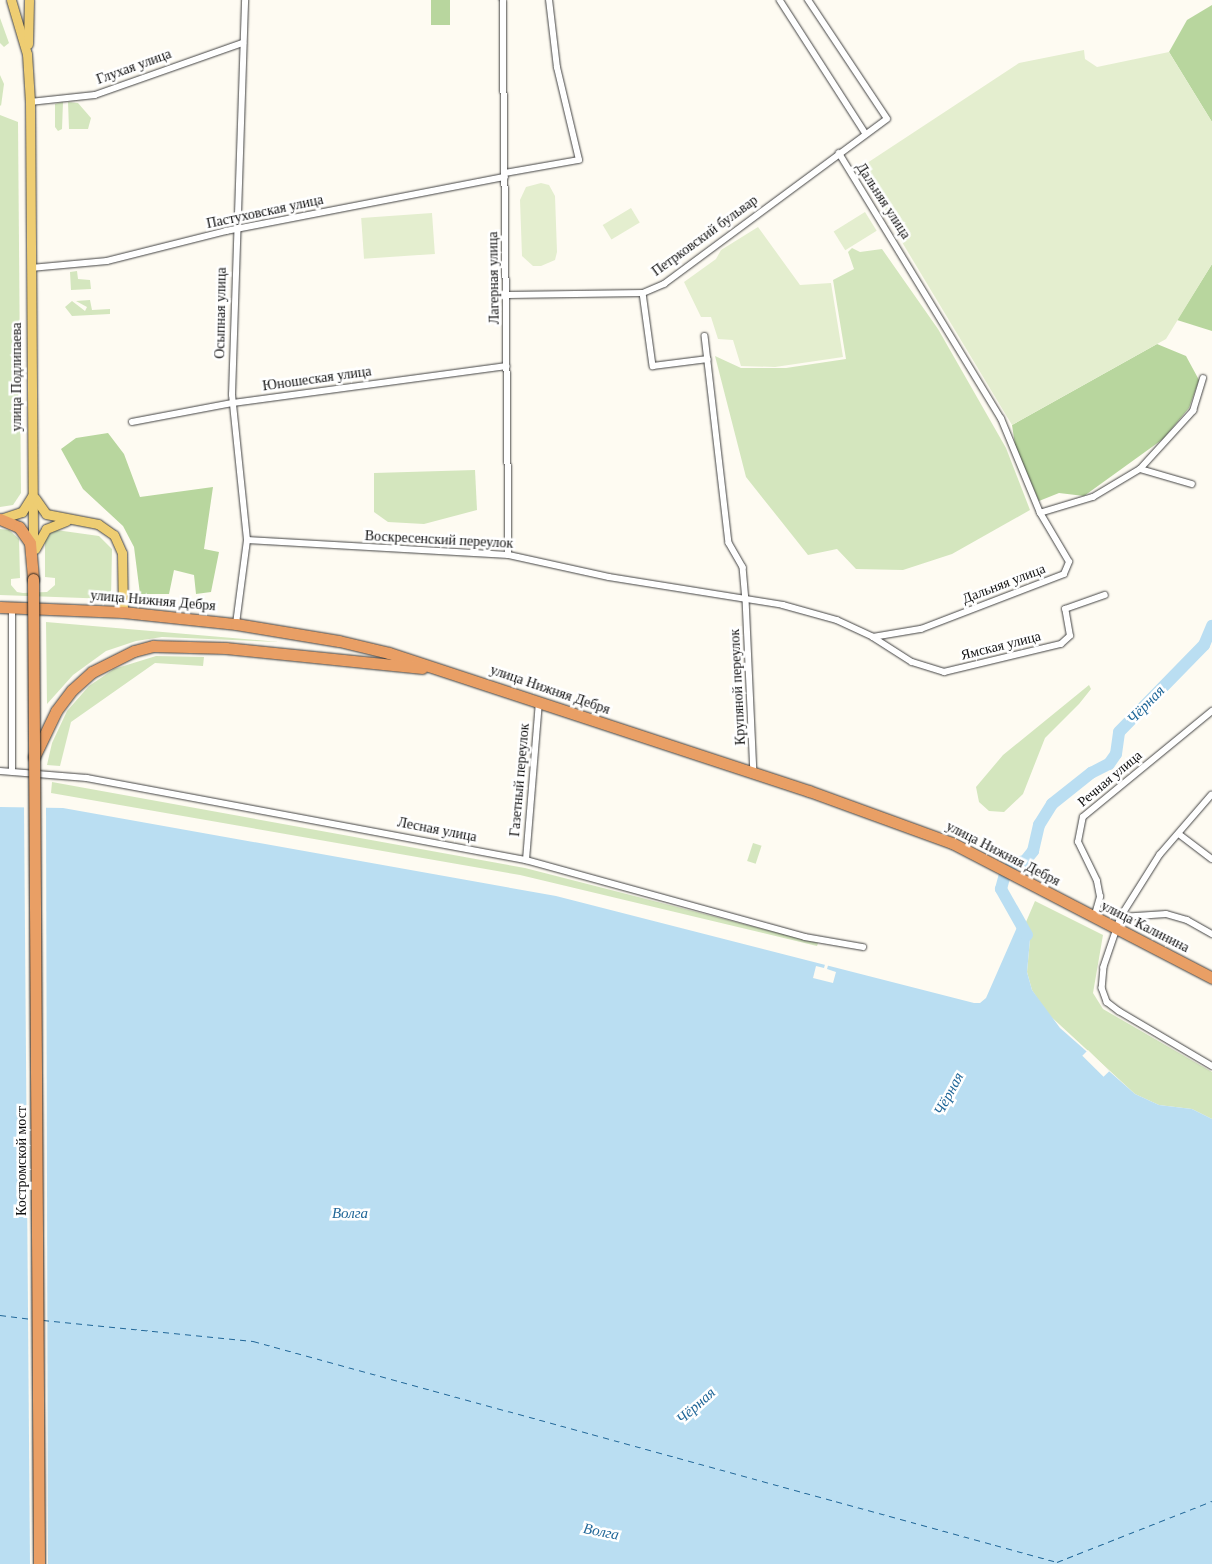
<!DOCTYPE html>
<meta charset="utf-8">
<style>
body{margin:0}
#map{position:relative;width:1212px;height:1564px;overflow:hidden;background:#fefbf2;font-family:"Times New Roman",serif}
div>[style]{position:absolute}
.green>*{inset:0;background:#d4e6be;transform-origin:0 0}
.forest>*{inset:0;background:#b8d69e;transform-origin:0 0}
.pitch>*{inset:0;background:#e4eecf;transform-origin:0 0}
.water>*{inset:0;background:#badef2}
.pier>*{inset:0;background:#fefbf2;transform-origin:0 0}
.river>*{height:12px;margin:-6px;padding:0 6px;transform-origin:6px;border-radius:6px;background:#badef2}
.ferry>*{height:1px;margin-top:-0.5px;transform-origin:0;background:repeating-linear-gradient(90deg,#216798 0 6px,transparent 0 11px)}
.roads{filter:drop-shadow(0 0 1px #424242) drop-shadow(0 0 1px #424242)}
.street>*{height:5.5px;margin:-2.75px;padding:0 2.75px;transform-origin:2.75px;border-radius:2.75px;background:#fff}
.primary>*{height:9px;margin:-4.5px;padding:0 4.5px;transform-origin:4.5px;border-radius:4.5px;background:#eecd72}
.highway>*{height:11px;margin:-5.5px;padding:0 5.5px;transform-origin:5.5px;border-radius:5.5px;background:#e99f65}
.bridges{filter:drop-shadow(0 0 1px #202020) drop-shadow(0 0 1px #202020)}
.highway-bridge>*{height:11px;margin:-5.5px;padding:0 5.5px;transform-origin:5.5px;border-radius:5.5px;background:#e99f65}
span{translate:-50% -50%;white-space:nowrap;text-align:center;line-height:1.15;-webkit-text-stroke:5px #fff;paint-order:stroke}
.street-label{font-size:14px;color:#0f0f0f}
.water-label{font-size:15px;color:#216798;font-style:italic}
</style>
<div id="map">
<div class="green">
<i style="clip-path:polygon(0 18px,9px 43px,4px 47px,0 43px)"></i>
<i style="clip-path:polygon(0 75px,4px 84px,1px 106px,0 105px)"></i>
<i style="clip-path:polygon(63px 102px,62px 129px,58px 131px,55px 127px,55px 104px)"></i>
<i style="clip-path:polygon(68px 102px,78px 103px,91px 118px,88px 129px,69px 129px)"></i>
<i style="clip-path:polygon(0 115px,18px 122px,21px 493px,13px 505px,0 507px)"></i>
<i style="clip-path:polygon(852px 248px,860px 252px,882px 249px,938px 329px,1006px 448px,1030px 510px,952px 554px,903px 570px,856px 569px,837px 549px,808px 555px,746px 477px,715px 356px,741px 368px,786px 368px,846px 359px,833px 280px,854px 269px,848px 252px)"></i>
<i style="clip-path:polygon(77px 271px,78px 279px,90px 280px,91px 289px,71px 290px,70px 272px)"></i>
<i style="clip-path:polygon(90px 300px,92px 310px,110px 309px,110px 314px,72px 316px,65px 307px,72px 301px,85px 311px,87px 307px,76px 301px)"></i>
<i style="clip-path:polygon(475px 470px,477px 510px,424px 524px,388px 522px,374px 512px,374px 473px)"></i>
<i style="clip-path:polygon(0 529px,9px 530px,19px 539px,20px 578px,11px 579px,11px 585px,17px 592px,23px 593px,47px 592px,55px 585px,55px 578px,45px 577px,45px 541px,50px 534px,56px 530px,99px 536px,112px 549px,111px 599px,0 595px)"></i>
<i style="clip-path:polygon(46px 622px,279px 642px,162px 637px,136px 641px,106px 651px,73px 675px,47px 704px)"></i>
<i style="clip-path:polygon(156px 656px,204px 657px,203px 666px,155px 663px,71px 722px,60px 766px,47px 765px,52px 743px,67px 711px,89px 686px,114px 669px)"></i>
<i style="clip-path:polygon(1089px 685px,1091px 689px,1079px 704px,1045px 738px,1023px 794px,1004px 812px,989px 811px,979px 802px,976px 787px,1003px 755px)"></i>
<i style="clip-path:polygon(52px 782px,525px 868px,818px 943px,817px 946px,520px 875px,51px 793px)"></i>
<i style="left:753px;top:843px;width:9px;height:19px;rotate:18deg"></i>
<i style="clip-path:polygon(1035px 901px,1103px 935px,1093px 993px,1103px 1009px,1212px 1072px,1212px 1119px,1192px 1109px,1159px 1105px,1135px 1094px,1047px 1013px,1032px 990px,1027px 972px,1030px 939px,1026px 922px)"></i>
</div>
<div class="forest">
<i style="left:431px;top:0;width:19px;height:25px"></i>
<i style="clip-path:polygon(1212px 5px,1212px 122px,1169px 52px,1187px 20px)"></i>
<i style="clip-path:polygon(1212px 264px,1212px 331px,1177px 320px)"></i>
<i style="clip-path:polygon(1157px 344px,1186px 356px,1199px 380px,1189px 408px,1163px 439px,1084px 496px,1059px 493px,1039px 501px,1015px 445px,1012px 425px)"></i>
<i style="clip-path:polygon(108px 433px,124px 454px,140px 497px,213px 487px,204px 549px,219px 552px,211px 592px,196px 594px,194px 575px,174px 570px,169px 594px,140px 594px,134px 547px,123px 526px,83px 489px,61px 449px,76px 438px)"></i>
</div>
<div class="pitch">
<i style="clip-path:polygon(1084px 50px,1085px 59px,1097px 67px,1169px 52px,1212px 122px,1212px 264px,1166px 339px,1012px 425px,858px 169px,1019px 63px)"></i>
<i style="clip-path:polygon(541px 183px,549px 185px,555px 196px,557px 252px,555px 260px,541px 266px,533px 266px,522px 256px,520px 200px,526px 187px)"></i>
<i style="left:631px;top:208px;width:17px;height:33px;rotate:59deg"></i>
<i style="left:865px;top:212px;width:22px;height:37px;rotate:58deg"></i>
<i style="left:432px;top:213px;width:41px;height:71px;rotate:86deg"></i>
<i style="clip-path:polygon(758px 227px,800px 285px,831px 283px,843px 357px,775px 367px,741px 366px,733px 340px,718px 339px,711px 317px,701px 317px,684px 282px,716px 259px,721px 250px)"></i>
</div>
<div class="water">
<i style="clip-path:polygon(0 807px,63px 808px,556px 896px,974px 1003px,980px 1003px,986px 998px,1018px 925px,1021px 921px,1026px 922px,1030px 939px,1027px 972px,1032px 990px,1060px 1028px,1135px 1094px,1159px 1105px,1192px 1109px,1212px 1119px,1212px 1564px,0 1564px)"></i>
</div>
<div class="pier">
<i style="clip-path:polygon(24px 804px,46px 804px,48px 1564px,30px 1564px)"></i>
<i style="clip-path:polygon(826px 961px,829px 962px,827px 969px,836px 972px,833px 983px,813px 978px,816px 966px,824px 968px)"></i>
<i style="left:1088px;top:1050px;width:30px;height:8px;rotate:45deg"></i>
</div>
<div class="river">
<i style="left:1027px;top:935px;width:53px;rotate:-119.5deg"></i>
<i style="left:1001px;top:889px;width:16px;rotate:-75deg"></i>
<i style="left:1005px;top:874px;width:14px;rotate:-51deg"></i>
<i style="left:1014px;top:863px;width:11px;rotate:-10deg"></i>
<i style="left:1025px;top:861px;width:13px;rotate:-51deg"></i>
<i style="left:1033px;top:851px;width:27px;rotate:-77deg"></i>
<i style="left:1039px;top:825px;width:25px;rotate:-58deg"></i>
<i style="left:1052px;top:804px;width:50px;rotate:-38.5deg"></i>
<i style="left:1091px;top:773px;width:20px;rotate:-27deg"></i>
<i style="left:1109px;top:764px;width:12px;rotate:-55deg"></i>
<i style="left:1116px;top:754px;width:22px;rotate:-82deg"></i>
<i style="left:1119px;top:732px;width:122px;rotate:-45.7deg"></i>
<i style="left:1204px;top:645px;width:21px;rotate:-67deg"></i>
</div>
<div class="ferry">
<i style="left:0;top:1315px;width:32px;rotate:7deg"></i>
<i style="left:43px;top:1320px;width:211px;rotate:5.7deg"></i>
<i style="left:253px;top:1341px;width:834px;rotate:15.37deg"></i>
<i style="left:1057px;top:1562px;width:167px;rotate:-21.5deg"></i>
</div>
<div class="roads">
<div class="street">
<i style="left:503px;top:0;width:555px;rotate:89.38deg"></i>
<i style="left:780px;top:0;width:159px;rotate:57.3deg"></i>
<i style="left:30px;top:102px;width:65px;rotate:-6.1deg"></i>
<i style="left:95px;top:95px;width:157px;rotate:-19.4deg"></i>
<i style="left:505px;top:173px;width:75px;rotate:-10deg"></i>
<i style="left:579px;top:160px;width:95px;rotate:-103.4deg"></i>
<i style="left:557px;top:68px;width:68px;rotate:-96.7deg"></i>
<i style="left:31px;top:268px;width:76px;rotate:-5.3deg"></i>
<i style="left:107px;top:261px;width:123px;rotate:-14.1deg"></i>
<i style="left:226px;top:231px;width:284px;rotate:-11deg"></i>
<i style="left:643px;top:293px;width:74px;rotate:82.2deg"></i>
<i style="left:653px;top:366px;width:55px;rotate:-7.3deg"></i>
<i style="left:508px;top:295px;width:135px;rotate:-0.8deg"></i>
<i style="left:643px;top:293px;width:23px;rotate:-23deg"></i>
<i style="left:664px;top:284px;width:277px;rotate:-36.5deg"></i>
<i style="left:887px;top:119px;width:143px;rotate:-123.6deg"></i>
<i style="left:705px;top:336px;width:208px;rotate:83.4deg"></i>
<i style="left:729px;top:543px;width:28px;rotate:60deg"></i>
<i style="left:743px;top:567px;width:32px;rotate:85deg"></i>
<i style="left:746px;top:599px;width:175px;rotate:87.4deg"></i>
<i style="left:132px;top:422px;width:103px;rotate:-10.7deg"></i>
<i style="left:233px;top:403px;width:276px;rotate:-7.7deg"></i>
<i style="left:1140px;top:469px;width:54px;rotate:16.1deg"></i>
<i style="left:1040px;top:513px;width:55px;rotate:-16.8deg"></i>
<i style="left:1093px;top:497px;width:55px;rotate:-30.8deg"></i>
<i style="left:1140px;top:469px;width:79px;rotate:-47.6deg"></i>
<i style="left:1193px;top:411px;width:34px;rotate:-73deg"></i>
<i style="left:247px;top:540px;width:262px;rotate:3.3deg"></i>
<i style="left:509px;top:555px;width:102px;rotate:12.4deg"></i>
<i style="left:609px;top:577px;width:176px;rotate:9.1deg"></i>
<i style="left:783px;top:605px;width:56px;rotate:15.5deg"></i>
<i style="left:837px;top:620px;width:40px;rotate:25deg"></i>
<i style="left:873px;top:637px;width:49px;rotate:-9.5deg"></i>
<i style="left:921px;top:629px;width:153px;rotate:-21deg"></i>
<i style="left:1064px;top:574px;width:13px;rotate:-67deg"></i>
<i style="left:1069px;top:562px;width:57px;rotate:-120.6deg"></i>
<i style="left:1040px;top:513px;width:102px;rotate:-112.5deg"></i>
<i style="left:1001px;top:419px;width:311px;rotate:-121.4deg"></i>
<i style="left:236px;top:624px;width:85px;rotate:-82.5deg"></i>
<i style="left:247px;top:540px;width:146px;rotate:-95.9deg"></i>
<i style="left:232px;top:395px;width:395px;rotate:-88.1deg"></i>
<i style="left:873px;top:637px;width:46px;rotate:32.7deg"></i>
<i style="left:912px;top:662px;width:34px;rotate:17deg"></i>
<i style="left:944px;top:672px;width:120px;rotate:-13.5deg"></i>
<i style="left:1061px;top:644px;width:12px;rotate:-42deg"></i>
<i style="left:1070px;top:636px;width:27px;rotate:-100deg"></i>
<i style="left:1065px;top:609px;width:42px;rotate:-19.3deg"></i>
<i style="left:0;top:771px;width:87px;rotate:4.6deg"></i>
<i style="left:87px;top:778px;width:447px;rotate:10.6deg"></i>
<i style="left:526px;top:860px;width:289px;rotate:15.4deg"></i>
<i style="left:805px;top:937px;width:59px;rotate:9.8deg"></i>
<i style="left:12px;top:772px;width:165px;rotate:-90deg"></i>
<i style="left:1212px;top:795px;width:79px;rotate:130.9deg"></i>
<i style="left:1160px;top:855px;width:73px;rotate:122.2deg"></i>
<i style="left:1121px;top:917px;width:53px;rotate:108.8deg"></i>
<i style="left:1104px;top:967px;width:21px;rotate:95deg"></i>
<i style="left:1102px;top:988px;width:15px;rotate:70deg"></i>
<i style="left:1107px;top:1002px;width:15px;rotate:37deg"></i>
<i style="left:1119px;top:1011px;width:108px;rotate:30.6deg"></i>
<i style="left:1179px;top:834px;width:41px;rotate:37.1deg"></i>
<i style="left:526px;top:860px;width:158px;rotate:-85.3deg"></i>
<i style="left:1121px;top:917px;width:45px;rotate:-3.8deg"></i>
<i style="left:1166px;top:914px;width:22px;rotate:16deg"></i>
<i style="left:1187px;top:920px;width:29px;rotate:29deg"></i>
<i style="left:1094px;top:918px;width:22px;rotate:-74deg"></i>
<i style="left:1100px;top:897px;width:16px;rotate:-101deg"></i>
<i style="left:1097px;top:881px;width:43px;rotate:-116deg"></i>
<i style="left:1078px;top:842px;width:25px;rotate:-79deg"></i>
<i style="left:1083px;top:817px;width:167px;rotate:-39.4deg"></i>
</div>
<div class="primary">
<i style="left:11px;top:0;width:56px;rotate:73.5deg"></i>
<i style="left:27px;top:54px;width:48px;rotate:86.4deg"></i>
<i style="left:30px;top:102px;width:448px;rotate:89.6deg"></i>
<i style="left:28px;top:44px;width:44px;rotate:-88.7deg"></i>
<i style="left:35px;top:498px;width:19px;rotate:55deg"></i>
<i style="left:46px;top:514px;width:53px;rotate:10.9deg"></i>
<i style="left:98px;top:524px;width:19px;rotate:35deg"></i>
<i style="left:114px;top:535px;width:20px;rotate:66deg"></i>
<i style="left:122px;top:553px;width:59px;rotate:89deg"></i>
<i style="left:0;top:519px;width:23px;rotate:-18deg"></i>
<i style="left:22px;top:512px;width:19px;rotate:-58deg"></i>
<i style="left:35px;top:549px;width:23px;rotate:-61deg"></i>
<i style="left:46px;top:529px;width:22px;rotate:-22deg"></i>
</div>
<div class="highway">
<i style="left:0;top:519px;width:21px;rotate:23deg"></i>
<i style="left:19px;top:527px;width:19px;rotate:55deg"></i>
<i style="left:30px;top:543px;width:36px;rotate:85deg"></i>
<i style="left:0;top:607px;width:123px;rotate:2.3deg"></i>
<i style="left:123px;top:612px;width:114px;rotate:6.1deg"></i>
<i style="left:236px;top:624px;width:104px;rotate:9.4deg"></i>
<i style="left:339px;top:641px;width:51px;rotate:13.5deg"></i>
<i style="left:389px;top:653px;width:442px;rotate:18.2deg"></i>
<i style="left:809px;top:791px;width:152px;rotate:20deg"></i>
<i style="left:952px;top:843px;width:293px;rotate:27.4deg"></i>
<i style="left:34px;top:757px;width:51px;rotate:-64.4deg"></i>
<i style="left:56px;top:711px;width:26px;rotate:-53deg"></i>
<i style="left:72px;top:690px;width:27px;rotate:-42deg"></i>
<i style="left:92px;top:672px;width:47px;rotate:-26.6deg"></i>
<i style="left:134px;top:651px;width:20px;rotate:-15deg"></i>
<i style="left:153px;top:646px;width:73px;rotate:1.6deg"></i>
<i style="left:226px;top:648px;width:197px;rotate:5.8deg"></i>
</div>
</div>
<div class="bridges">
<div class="highway-bridge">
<i style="left:33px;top:579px;width:985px;rotate:89.65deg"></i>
</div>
</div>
<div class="street-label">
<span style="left:134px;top:67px;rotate:-20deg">Глухая улица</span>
<span style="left:883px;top:201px;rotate:57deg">Дальняя улица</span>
<span style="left:265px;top:212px;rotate:-12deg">Пастуховская улица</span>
<span style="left:705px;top:236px;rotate:-36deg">Петрковский бульвар</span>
<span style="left:494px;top:278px;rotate:-91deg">Лагерная улица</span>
<span style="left:221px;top:313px;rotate:-89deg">Осыпная улица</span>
<span style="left:17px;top:377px;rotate:-90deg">улица Подлипаева</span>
<span style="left:317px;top:379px;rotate:-8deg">Юношеская улица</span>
<span style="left:439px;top:540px;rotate:3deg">Воскресенский переулок</span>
<span style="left:1004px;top:584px;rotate:-21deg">Дальняя улица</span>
<span style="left:153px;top:601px;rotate:5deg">улица Нижняя Дебря</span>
<span style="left:1001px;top:646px;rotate:-14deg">Ямская улица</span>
<span style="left:738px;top:687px;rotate:-93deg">Крупяной переулок</span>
<span style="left:550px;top:690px;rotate:19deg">улица Нижняя Дебря</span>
<span style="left:1110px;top:779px;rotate:-40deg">Речная улица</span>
<span style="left:520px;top:780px;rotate:-85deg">Газетный переулок</span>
<span style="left:437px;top:830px;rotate:11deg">Лесная улица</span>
<span style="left:1003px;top:854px;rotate:27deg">улица Нижняя Дебря</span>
<span style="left:1145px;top:927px;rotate:27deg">улица Калинина</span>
<span style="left:22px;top:1161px;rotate:-90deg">Костромской мост</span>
</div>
<div class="water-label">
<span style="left:1146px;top:705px;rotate:-46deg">Чёрная</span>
<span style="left:949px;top:1094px;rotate:-62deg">Чёрная</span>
<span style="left:350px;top:1214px">Волга</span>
<span style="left:696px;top:1406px;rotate:-42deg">Чёрная</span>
<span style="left:601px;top:1532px;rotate:11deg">Волга</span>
</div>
</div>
